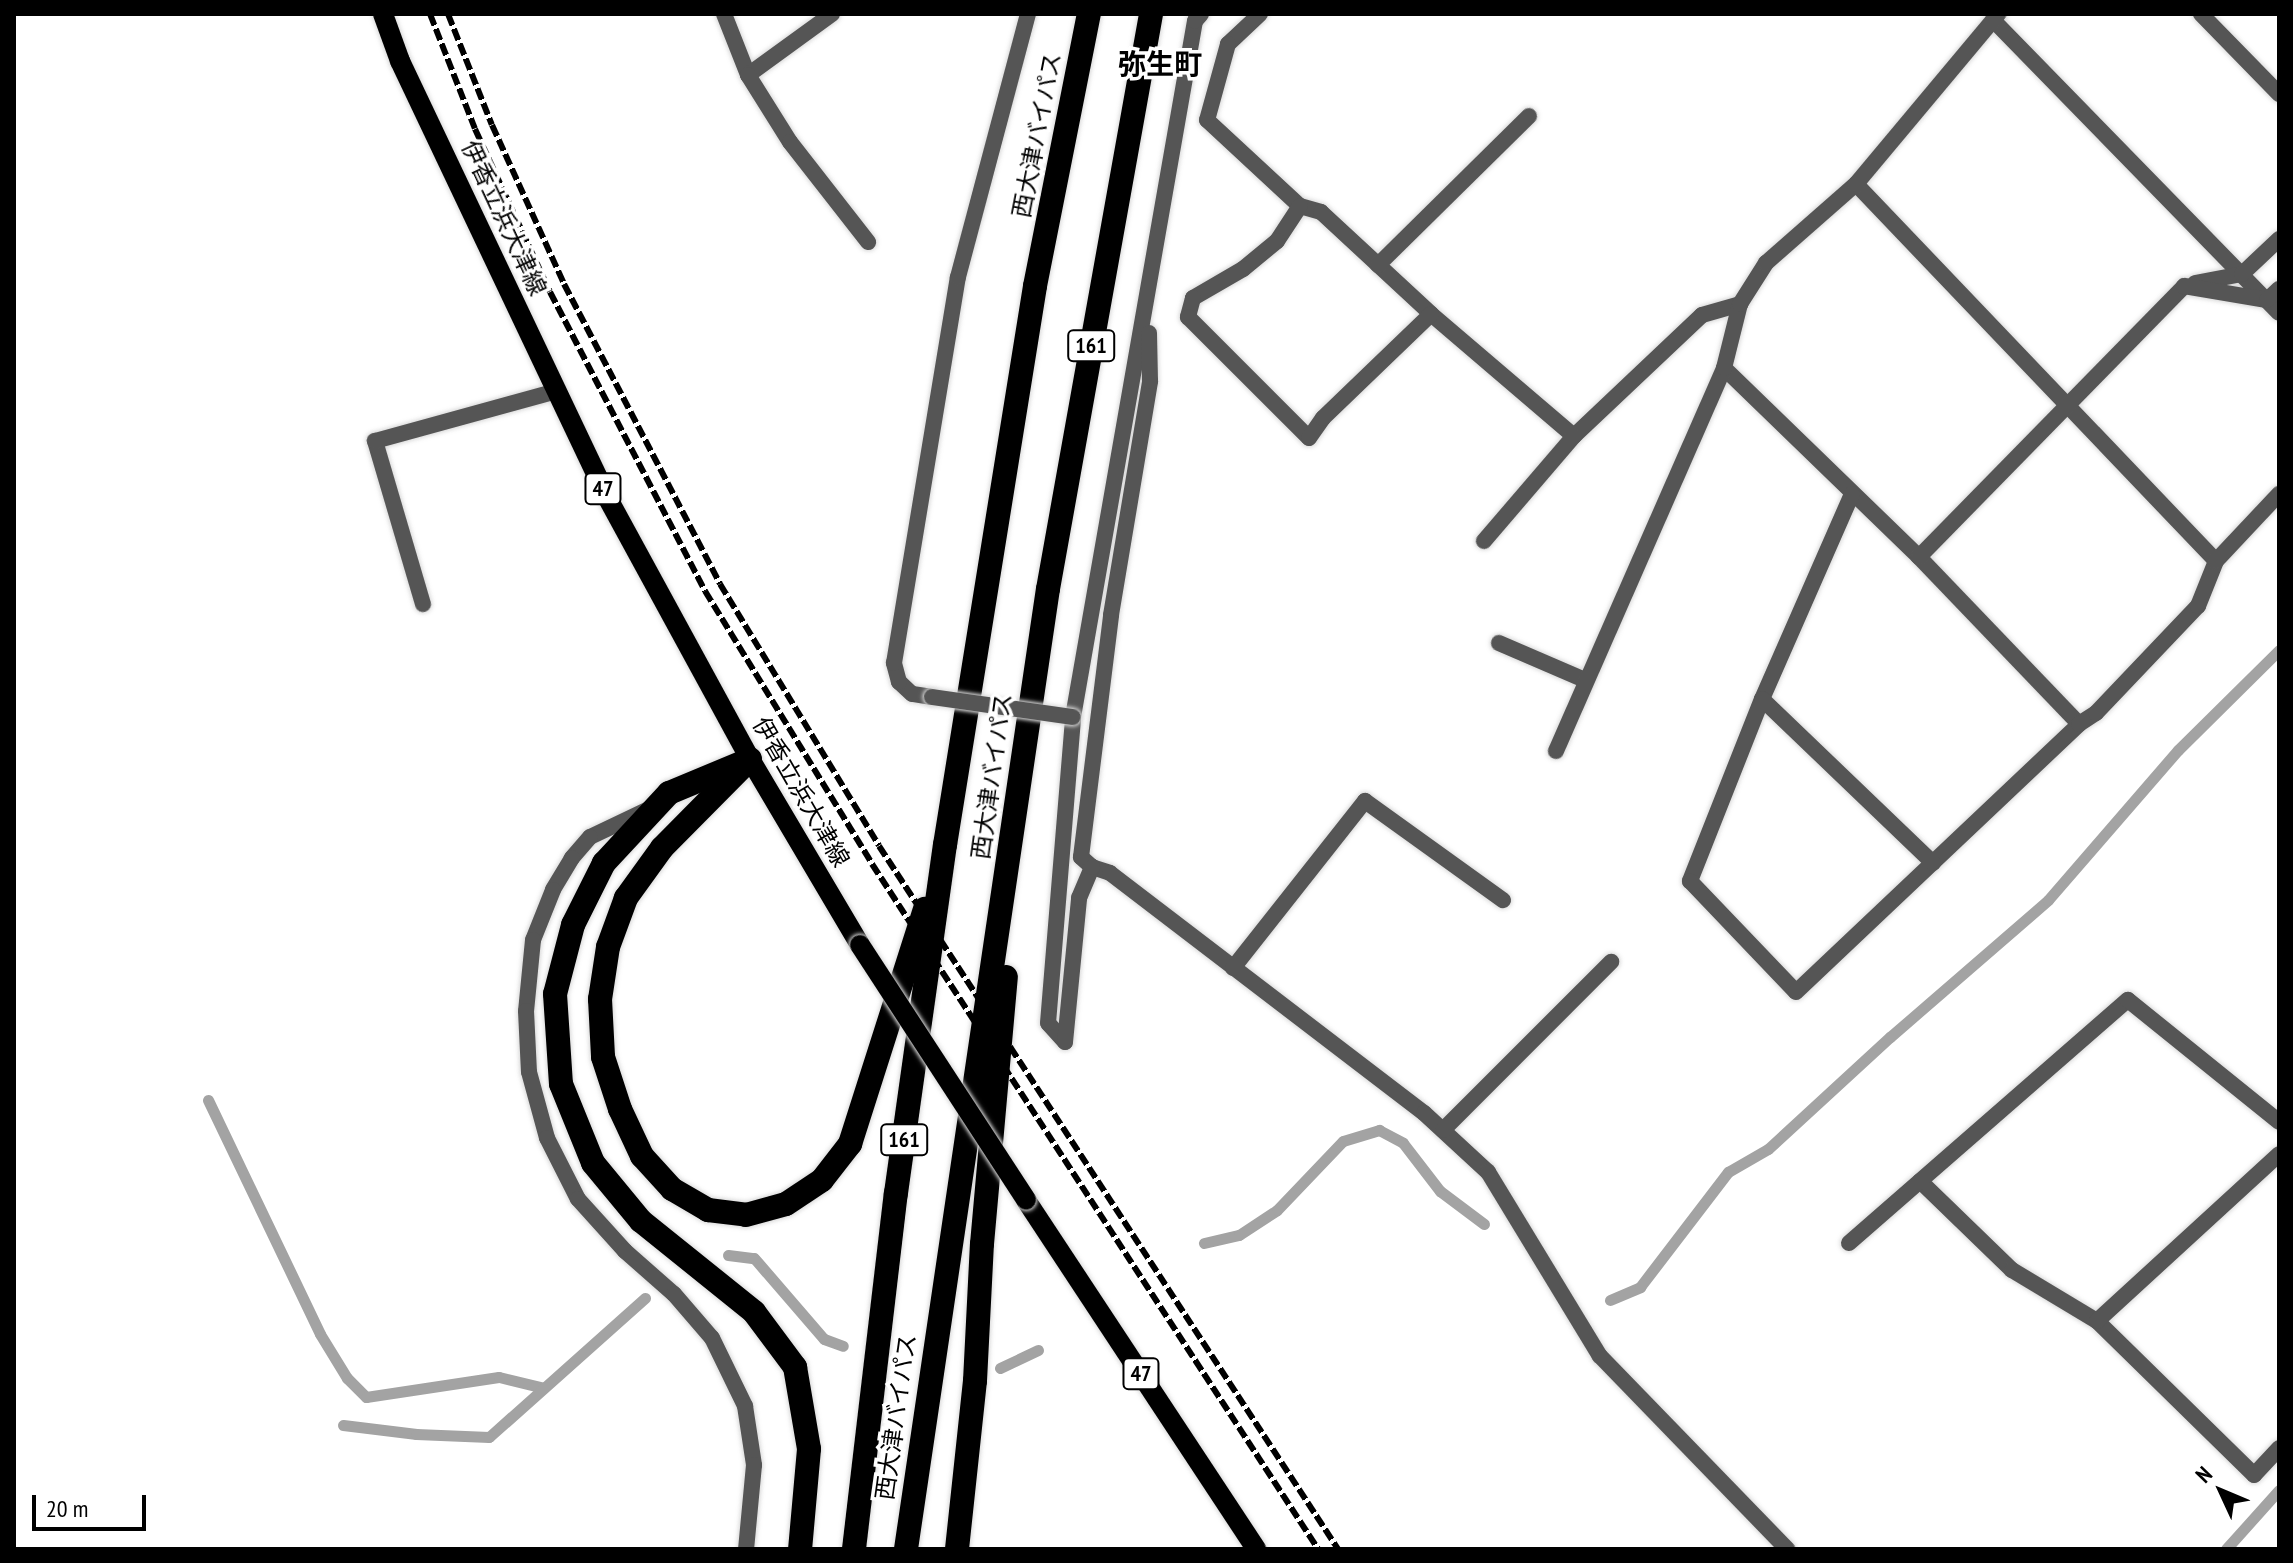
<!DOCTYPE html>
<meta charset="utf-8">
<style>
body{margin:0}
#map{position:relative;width:2293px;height:1563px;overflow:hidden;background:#fff;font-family:"PT Sans Narrow","Noto Sans JP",sans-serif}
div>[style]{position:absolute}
.stream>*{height:11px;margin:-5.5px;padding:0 5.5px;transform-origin:5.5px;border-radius:5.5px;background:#a3a3a3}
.roads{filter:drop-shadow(0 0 2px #dbdbdb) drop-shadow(0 0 2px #dbdbdb)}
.street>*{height:16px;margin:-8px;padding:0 8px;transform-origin:8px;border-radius:8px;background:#555}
.primary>*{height:20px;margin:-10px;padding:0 10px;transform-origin:10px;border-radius:10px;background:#000}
.highway>*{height:24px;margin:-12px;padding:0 12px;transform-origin:12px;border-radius:12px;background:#000}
.rail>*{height:6px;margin-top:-3px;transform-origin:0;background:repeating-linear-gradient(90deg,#000 0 12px,transparent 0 16px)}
.bridges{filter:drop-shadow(0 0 2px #dbdbdb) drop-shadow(0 0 2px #dbdbdb)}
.street-bridge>*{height:16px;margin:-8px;padding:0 8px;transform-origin:8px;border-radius:8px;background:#555}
.primary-bridge>*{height:20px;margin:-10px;padding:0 10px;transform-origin:10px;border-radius:10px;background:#000}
span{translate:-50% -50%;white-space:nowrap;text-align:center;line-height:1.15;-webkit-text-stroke:7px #fff;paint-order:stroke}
.shield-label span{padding:2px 6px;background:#fff;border:2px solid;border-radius:6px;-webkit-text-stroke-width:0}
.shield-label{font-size:22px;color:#000;font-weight:700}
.street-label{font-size:24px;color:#000}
.quarter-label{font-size:28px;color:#000;font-weight:700}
.frame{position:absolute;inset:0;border:16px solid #000;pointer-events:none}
.north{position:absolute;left:2181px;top:1451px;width:80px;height:80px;-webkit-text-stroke:6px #fff;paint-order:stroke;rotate:314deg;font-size:22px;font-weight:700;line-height:32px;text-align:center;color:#000}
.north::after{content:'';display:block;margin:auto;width:28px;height:36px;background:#000;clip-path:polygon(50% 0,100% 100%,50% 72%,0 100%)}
.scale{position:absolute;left:32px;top:1495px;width:114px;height:36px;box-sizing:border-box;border:4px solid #000;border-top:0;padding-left:10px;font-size:24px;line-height:28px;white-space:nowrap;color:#000;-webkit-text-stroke:6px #fff;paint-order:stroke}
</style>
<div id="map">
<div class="stream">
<i style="left:208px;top:1100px;width:259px;rotate:64.4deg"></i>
<i style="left:320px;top:1334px;width:52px;rotate:58.5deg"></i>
<i style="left:347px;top:1378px;width:27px;rotate:45deg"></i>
<i style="left:366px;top:1397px;width:134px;rotate:-8.6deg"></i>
<i style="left:499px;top:1377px;width:46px;rotate:13.7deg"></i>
<i style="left:1204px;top:1243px;width:36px;rotate:-13deg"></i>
<i style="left:1239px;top:1235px;width:45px;rotate:-33.3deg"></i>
<i style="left:1277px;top:1210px;width:95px;rotate:-46.3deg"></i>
<i style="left:1343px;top:1141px;width:38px;rotate:-17deg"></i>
<i style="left:1379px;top:1130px;width:27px;rotate:28deg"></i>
<i style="left:1403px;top:1143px;width:61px;rotate:52.4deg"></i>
<i style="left:1440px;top:1191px;width:55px;rotate:36.9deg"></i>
<i style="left:728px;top:1255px;width:26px;rotate:7deg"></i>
<i style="left:754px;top:1258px;width:107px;rotate:49.2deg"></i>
<i style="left:824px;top:1339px;width:20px;rotate:20deg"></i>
<i style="left:1610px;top:1300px;width:33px;rotate:-23deg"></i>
<i style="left:1640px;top:1287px;width:145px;rotate:-52.6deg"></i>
<i style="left:1728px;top:1172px;width:46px;rotate:-29.9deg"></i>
<i style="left:1768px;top:1149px;width:166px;rotate:-42.6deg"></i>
<i style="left:1890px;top:1037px;width:209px;rotate:-40.9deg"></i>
<i style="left:2048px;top:900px;width:198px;rotate:-49.1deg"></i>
<i style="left:2178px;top:750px;width:142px;rotate:-44.7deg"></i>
<i style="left:1000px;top:1368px;width:42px;rotate:-25.3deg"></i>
<i style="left:343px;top:1425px;width:74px;rotate:7deg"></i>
<i style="left:416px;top:1434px;width:73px;rotate:2.4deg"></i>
<i style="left:489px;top:1437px;width:209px;rotate:-41.7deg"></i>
<i style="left:2226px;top:1549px;width:79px;rotate:-48.1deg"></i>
</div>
<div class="roads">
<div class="street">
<i style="left:724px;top:14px;width:66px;rotate:68.5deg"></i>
<i style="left:748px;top:75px;width:104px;rotate:-36deg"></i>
<i style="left:1260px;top:14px;width:44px;rotate:136.8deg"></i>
<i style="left:1228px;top:44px;width:79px;rotate:105.4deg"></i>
<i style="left:1207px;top:120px;width:127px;rotate:42.8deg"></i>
<i style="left:1300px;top:206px;width:22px;rotate:16deg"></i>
<i style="left:1321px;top:212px;width:150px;rotate:42.8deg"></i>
<i style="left:1431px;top:314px;width:188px;rotate:40.5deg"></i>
<i style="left:1574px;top:436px;width:176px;rotate:-43.4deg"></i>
<i style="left:1702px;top:315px;width:40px;rotate:-16deg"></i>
<i style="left:2201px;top:14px;width:112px;rotate:45.7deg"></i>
<i style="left:1993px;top:20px;width:409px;rotate:45.7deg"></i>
<i style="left:748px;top:75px;width:79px;rotate:57.9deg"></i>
<i style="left:790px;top:142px;width:127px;rotate:52deg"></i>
<i style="left:1856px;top:184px;width:521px;rotate:46.32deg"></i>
<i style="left:1300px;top:206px;width:42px;rotate:123.3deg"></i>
<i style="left:1277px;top:241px;width:44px;rotate:140.5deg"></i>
<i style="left:1243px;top:269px;width:58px;rotate:149.9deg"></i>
<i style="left:1193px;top:298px;width:20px;rotate:105deg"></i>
<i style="left:1188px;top:317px;width:171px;rotate:45deg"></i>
<i style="left:1309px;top:438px;width:24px;rotate:-55deg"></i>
<i style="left:1323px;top:418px;width:150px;rotate:-43.9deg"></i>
<i style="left:1378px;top:265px;width:212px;rotate:-44.6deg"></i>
<i style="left:2195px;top:283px;width:48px;rotate:-10.8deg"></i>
<i style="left:2242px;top:274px;width:51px;rotate:-43.4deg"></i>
<i style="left:1724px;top:368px;width:272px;rotate:44.1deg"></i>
<i style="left:1919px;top:557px;width:231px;rotate:46.2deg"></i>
<i style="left:1852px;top:494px;width:224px;rotate:113.7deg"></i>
<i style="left:1762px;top:699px;width:196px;rotate:111.6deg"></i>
<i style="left:1690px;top:881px;width:153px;rotate:46.3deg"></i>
<i style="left:1796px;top:992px;width:390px;rotate:-43.4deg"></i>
<i style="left:2079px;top:724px;width:20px;rotate:-33deg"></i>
<i style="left:2096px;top:713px;width:148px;rotate:-46.4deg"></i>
<i style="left:2198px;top:606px;width:48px;rotate:-68.2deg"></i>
<i style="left:2216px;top:561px;width:92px;rotate:-46.8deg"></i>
<i style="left:1484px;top:541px;width:138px;rotate:-49.4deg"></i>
<i style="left:1919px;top:557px;width:379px;rotate:-45.6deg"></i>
<i style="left:2184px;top:286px;width:84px;rotate:9.6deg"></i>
<i style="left:2267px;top:300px;width:16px;rotate:-43deg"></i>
<i style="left:423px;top:604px;width:170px;rotate:-106.4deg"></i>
<i style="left:375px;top:441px;width:189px;rotate:-15.4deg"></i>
<i style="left:1499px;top:643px;width:94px;rotate:23.3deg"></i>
<i style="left:932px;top:697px;width:20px;rotate:-171deg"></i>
<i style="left:912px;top:694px;width:18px;rotate:-137deg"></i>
<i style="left:899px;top:682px;width:20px;rotate:-105deg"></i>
<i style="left:894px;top:663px;width:391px;rotate:-80.6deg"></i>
<i style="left:958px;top:277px;width:272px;rotate:-75.1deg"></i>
<i style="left:1762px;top:699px;width:237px;rotate:43.8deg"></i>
<i style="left:1556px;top:751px;width:418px;rotate:-66.3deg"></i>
<i style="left:1724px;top:368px;width:66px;rotate:-76deg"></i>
<i style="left:1740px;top:304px;width:49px;rotate:-57.6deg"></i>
<i style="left:1766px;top:263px;width:120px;rotate:-41.3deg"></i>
<i style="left:1856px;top:184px;width:222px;rotate:-50.1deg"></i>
<i style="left:649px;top:809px;width:65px;rotate:154.6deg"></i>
<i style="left:590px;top:837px;width:28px;rotate:131deg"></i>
<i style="left:572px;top:858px;width:37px;rotate:121deg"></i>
<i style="left:553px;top:890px;width:54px;rotate:111.8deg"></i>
<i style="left:533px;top:940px;width:71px;rotate:95.6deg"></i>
<i style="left:526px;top:1011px;width:61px;rotate:87.2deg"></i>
<i style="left:529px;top:1072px;width:68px;rotate:74.7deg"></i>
<i style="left:547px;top:1138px;width:68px;rotate:63.1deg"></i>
<i style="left:578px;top:1199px;width:70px;rotate:47.9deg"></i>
<i style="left:625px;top:1251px;width:65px;rotate:41.3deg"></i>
<i style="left:674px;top:1294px;width:58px;rotate:49.2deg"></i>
<i style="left:712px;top:1338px;width:76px;rotate:64.1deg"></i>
<i style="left:745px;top:1406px;width:60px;rotate:81.3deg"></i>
<i style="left:754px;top:1465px;width:84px;rotate:95.4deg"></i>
<i style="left:1092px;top:867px;width:19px;rotate:18deg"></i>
<i style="left:1110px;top:873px;width:395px;rotate:37.4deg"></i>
<i style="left:1424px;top:1113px;width:87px;rotate:42.7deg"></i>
<i style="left:1488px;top:1172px;width:215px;rotate:58.7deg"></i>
<i style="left:1600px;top:1356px;width:269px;rotate:45.9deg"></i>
<i style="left:1233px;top:968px;width:213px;rotate:-51.7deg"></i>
<i style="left:1365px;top:801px;width:170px;rotate:35.7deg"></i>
<i style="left:1065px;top:1042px;width:25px;rotate:-132deg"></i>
<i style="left:1048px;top:1023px;width:307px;rotate:-85.3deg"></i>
<i style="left:1073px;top:717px;width:707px;rotate:-80.06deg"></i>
<i style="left:1195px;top:21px;width:9px;rotate:-49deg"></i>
<i style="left:1065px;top:1042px;width:145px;rotate:-84.4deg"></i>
<i style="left:1079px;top:898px;width:34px;rotate:-67deg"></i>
<i style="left:1092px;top:867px;width:15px;rotate:-138deg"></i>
<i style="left:1081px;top:857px;width:244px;rotate:-82.9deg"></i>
<i style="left:1111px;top:615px;width:237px;rotate:-80.5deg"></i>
<i style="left:1150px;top:381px;width:48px;rotate:-91.2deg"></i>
<i style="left:1443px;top:1130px;width:238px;rotate:-45deg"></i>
<i style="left:1920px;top:1181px;width:128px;rotate:44.1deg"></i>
<i style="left:2012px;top:1270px;width:99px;rotate:31deg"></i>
<i style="left:2097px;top:1321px;width:220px;rotate:44.4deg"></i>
<i style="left:2254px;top:1475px;width:37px;rotate:-47deg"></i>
<i style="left:1849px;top:1243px;width:370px;rotate:-41.1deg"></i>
<i style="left:2128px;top:1000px;width:194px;rotate:38.9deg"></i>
<i style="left:2097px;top:1321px;width:247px;rotate:-42.5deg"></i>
</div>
<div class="primary">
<i style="left:383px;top:14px;width:50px;rotate:70.1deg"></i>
<i style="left:400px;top:61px;width:480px;rotate:64.6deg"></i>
<i style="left:606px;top:495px;width:301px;rotate:61.4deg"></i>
<i style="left:750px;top:759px;width:216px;rotate:59.4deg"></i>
<i style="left:1026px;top:1200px;width:418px;rotate:56.6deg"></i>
</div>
<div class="highway">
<i style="left:750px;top:759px;width:125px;rotate:134.7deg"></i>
<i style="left:662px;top:848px;width:62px;rotate:125.8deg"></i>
<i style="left:626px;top:898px;width:52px;rotate:110.2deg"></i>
<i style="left:608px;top:947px;width:53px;rotate:98.7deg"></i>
<i style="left:600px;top:999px;width:58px;rotate:87deg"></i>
<i style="left:603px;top:1057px;width:55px;rotate:71.9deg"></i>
<i style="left:620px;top:1109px;width:52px;rotate:64.9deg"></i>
<i style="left:642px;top:1156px;width:45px;rotate:47.7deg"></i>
<i style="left:672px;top:1189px;width:42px;rotate:30.3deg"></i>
<i style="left:708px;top:1210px;width:38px;rotate:7deg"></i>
<i style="left:746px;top:1215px;width:41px;rotate:-15.4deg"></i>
<i style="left:786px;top:1204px;width:43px;rotate:-33.7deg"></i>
<i style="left:822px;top:1180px;width:46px;rotate:-52.1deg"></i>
<i style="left:850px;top:1144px;width:247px;rotate:-72.3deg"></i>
<i style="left:741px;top:763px;width:78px;rotate:157.4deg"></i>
<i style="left:669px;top:793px;width:96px;rotate:132.9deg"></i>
<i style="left:604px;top:863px;width:69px;rotate:116.6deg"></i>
<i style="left:573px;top:925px;width:71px;rotate:104.6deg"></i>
<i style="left:555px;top:994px;width:90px;rotate:86.2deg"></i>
<i style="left:561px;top:1084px;width:85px;rotate:67.9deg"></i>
<i style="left:593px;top:1163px;width:75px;rotate:50.4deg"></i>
<i style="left:641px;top:1221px;width:145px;rotate:38.8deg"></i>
<i style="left:754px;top:1312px;width:69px;rotate:53.3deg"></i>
<i style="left:795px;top:1367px;width:83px;rotate:80.3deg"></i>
<i style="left:809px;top:1449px;width:100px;rotate:95.1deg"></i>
<i style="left:854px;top:1549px;width:358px;rotate:-83.3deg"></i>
<i style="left:896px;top:1193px;width:351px;rotate:-82deg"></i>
<i style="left:945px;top:845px;width:566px;rotate:-80.85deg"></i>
<i style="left:1035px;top:286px;width:277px;rotate:-78.8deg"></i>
<i style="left:906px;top:1549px;width:970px;rotate:-81.59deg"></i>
<i style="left:1048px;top:589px;width:584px;rotate:-79.84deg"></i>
<i style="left:957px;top:1549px;width:169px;rotate:-83.9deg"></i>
<i style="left:975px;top:1381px;width:137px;rotate:-87.1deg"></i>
<i style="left:982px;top:1244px;width:268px;rotate:-84.9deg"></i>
</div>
</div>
<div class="rail">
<i style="left:430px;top:14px;width:123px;rotate:68.6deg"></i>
<i style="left:475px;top:129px;width:179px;rotate:65.3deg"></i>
<i style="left:550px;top:292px;width:337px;rotate:62.6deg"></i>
<i style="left:705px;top:591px;width:320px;rotate:58.5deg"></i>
<i style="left:872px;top:864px;width:817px;rotate:56.93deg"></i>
<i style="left:448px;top:14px;width:119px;rotate:68.4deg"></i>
<i style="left:492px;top:125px;width:175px;rotate:65.6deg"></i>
<i style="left:564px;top:284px;width:338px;rotate:62.5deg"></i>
<i style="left:720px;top:584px;width:306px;rotate:58.7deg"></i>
<i style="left:879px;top:846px;width:840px;rotate:56.86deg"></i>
</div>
<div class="bridges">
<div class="street-bridge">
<i style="left:932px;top:697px;width:142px;rotate:8.1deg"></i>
</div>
<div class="primary-bridge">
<i style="left:860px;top:945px;width:304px;rotate:56.9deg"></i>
</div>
</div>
<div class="shield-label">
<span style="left:1091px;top:346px">161</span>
<span style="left:603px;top:489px">47</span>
<span style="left:904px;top:1140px">161</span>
<span style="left:1141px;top:1374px">47</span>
</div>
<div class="street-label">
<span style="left:1037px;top:135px;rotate:-79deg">西大津バイパス</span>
<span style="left:504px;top:218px;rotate:65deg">伊香立浜大津線</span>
<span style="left:992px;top:776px;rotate:-82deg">西大津バイパス</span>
<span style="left:801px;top:792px;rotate:60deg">伊香立浜大津線</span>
<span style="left:896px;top:1417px;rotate:-82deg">西大津バイパス</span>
</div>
<div class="quarter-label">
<span style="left:1160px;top:64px">弥生町</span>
</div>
<div class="frame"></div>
<div class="north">N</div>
<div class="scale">20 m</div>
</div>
